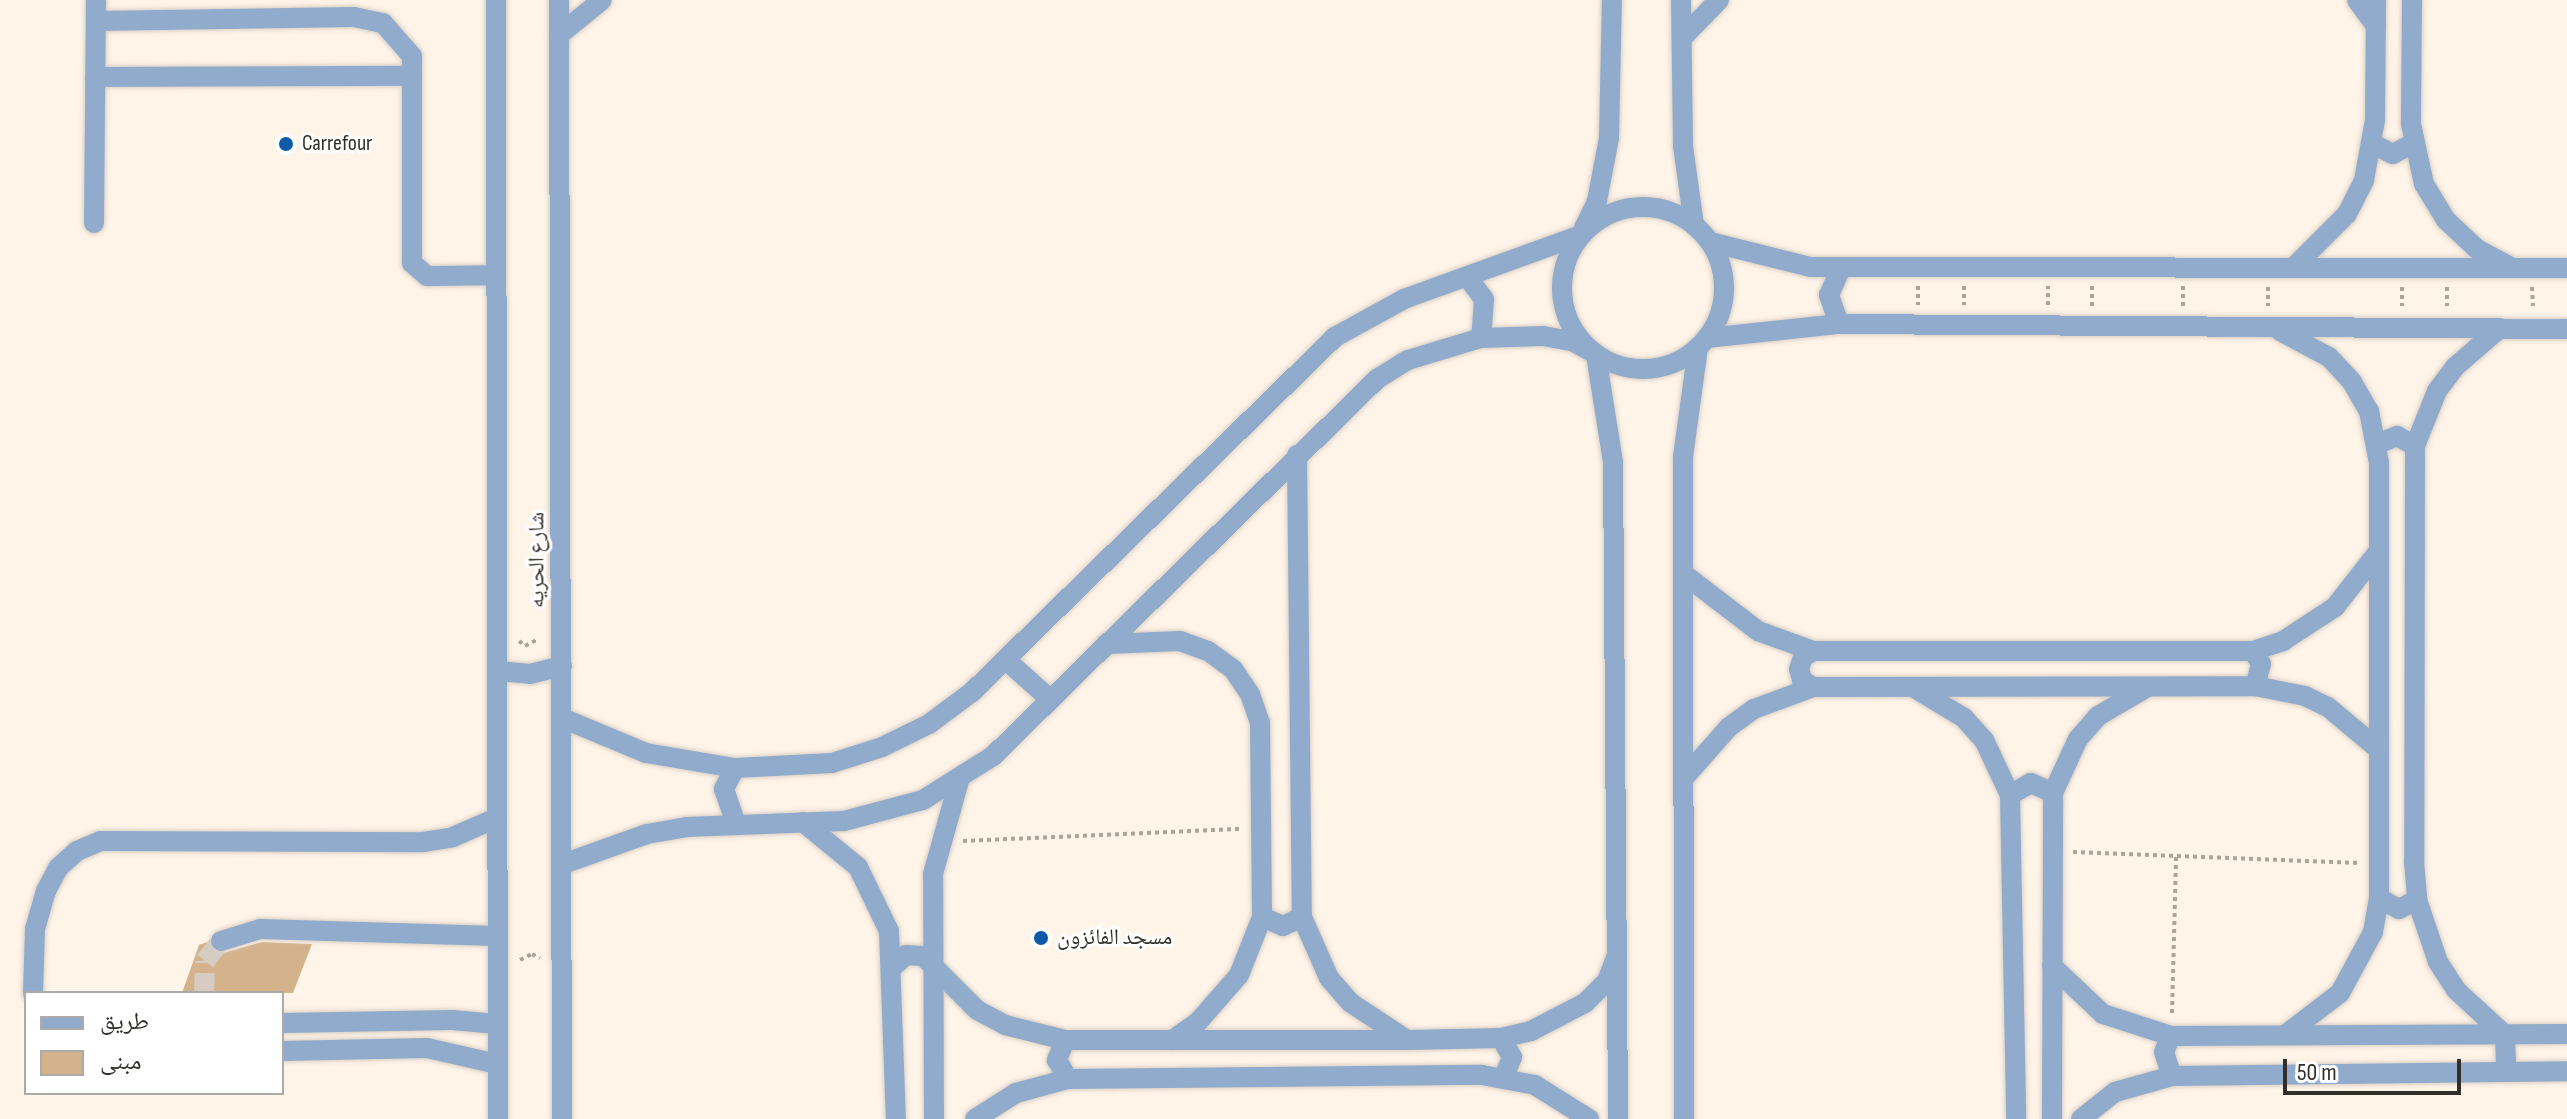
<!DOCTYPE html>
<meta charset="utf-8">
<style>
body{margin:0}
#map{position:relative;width:2567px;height:1119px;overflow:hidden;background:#fff4e8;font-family:"Sofia Sans Condensed","Noto Naskh Arabic",sans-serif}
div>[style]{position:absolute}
.building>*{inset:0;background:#d4b38c}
.minor-tunnel>*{height:20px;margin-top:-10px;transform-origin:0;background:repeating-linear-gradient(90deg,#d6ccc2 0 20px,transparent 0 30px)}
.path>*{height:4px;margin-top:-2px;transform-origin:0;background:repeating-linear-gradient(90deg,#aca49b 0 4px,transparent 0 8px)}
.roads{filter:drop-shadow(0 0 2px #dad0c6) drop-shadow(0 0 2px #dad0c6)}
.minor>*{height:20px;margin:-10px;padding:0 10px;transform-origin:10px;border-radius:10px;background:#91abcc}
.minor>.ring{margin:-10px;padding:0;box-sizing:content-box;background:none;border:20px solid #91abcc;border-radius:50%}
.dots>*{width:22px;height:22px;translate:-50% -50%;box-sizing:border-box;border:4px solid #fff;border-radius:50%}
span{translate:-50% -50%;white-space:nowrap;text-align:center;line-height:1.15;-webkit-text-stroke:6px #fff;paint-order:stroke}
.poi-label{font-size:22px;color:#322e29}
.left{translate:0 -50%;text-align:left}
.street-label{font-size:22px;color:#322e29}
.legend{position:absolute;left:24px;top:991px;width:260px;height:104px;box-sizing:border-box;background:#fff;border:2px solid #adaba9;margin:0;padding:10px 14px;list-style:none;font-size:24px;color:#322e29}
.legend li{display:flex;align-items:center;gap:16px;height:40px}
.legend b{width:40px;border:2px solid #adaba9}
.scale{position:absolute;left:2283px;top:1059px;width:178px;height:36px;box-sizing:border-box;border:4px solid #322e29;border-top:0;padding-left:10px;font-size:24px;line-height:28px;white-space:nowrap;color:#322e29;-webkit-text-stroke:6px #fff;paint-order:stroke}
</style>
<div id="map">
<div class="building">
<i style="clip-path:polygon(207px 942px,219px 954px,262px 942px,312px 944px,293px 993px,182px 993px,199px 945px)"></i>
</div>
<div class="minor-tunnel">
<i style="left:204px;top:993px;width:32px;rotate:-88deg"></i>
<i style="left:205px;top:961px;width:26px;rotate:-51deg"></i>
</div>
<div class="path">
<i style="left:1918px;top:286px;width:19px;rotate:90deg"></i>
<i style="left:1964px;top:286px;width:19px;rotate:90deg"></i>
<i style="left:2183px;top:286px;width:20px;rotate:90deg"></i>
<i style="left:2268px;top:287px;width:19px;rotate:90deg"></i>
<i style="left:2402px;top:287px;width:19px;rotate:90deg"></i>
<i style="left:2447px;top:287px;width:19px;rotate:90deg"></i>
<i style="left:2532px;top:287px;width:19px;rotate:87deg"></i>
<i style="left:2048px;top:305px;width:19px;rotate:-90deg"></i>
<i style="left:2092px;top:306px;width:20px;rotate:-90deg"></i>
<i style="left:519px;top:641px;width:8px;rotate:40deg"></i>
<i style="left:525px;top:646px;width:15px;rotate:-28deg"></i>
<i style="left:963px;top:841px;width:279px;rotate:-2.5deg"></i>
<i style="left:2073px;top:852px;width:287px;rotate:2.2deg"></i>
<i style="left:520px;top:960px;width:13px;rotate:-27deg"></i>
<i style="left:532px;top:954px;width:9px;rotate:27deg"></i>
<i style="left:2172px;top:1013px;width:157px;rotate:-88.5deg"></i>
</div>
<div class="roads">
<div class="minor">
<i style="left:496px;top:0;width:1119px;rotate:89.9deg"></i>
<i style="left:559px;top:0;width:1119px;rotate:89.85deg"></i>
<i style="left:1681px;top:0;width:146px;rotate:89.2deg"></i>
<i style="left:1683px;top:146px;width:80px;rotate:82.1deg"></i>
<i style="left:2357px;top:0;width:32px;rotate:54deg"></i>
<i style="left:2412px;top:0;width:124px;rotate:90.5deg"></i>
<i style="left:2411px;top:124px;width:61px;rotate:77.8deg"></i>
<i style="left:2424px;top:184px;width:42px;rotate:58.6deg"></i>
<i style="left:2446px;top:220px;width:42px;rotate:43.1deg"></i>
<i style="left:2477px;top:249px;width:38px;rotate:28deg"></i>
<i style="left:96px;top:21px;width:258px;rotate:-0.9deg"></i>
<i style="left:354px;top:17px;width:30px;rotate:12deg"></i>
<i style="left:383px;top:23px;width:44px;rotate:48.7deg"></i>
<i style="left:412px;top:56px;width:207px;rotate:90deg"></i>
<i style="left:412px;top:263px;width:20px;rotate:41deg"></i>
<i style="left:427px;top:276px;width:69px;rotate:-0.8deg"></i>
<i style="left:559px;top:35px;width:55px;rotate:-39.1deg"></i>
<i style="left:1682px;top:38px;width:53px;rotate:-45.8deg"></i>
<i style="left:95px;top:77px;width:317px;rotate:-0.2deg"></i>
<i style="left:2373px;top:144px;width:22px;rotate:27deg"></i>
<i style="left:2393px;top:154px;width:21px;rotate:-28deg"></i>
<i class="ring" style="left:1562px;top:207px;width:142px;height:142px"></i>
<i style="left:94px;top:223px;width:223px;rotate:-89.5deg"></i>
<i style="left:1584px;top:228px;width:30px;rotate:-64deg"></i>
<i style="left:1597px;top:201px;width:64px;rotate:-79.2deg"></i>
<i style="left:1609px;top:138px;width:138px;rotate:-88.8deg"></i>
<i style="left:1710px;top:242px;width:103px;rotate:14deg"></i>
<i style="left:1810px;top:267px;width:757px;rotate:0.08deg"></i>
<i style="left:2293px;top:268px;width:76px;rotate:-45deg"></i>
<i style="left:2347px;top:214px;width:38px;rotate:-63deg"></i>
<i style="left:2364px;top:180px;width:61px;rotate:-79.6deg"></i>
<i style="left:2375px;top:120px;width:120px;rotate:-89.5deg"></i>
<i style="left:1468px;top:278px;width:26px;rotate:53deg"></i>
<i style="left:1484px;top:299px;width:39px;rotate:94deg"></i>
<i style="left:1839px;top:324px;width:31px;rotate:-109deg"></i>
<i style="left:1829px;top:295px;width:30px;rotate:-66deg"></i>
<i style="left:2500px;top:328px;width:60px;rotate:139.1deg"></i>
<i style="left:2455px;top:367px;width:30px;rotate:127deg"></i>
<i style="left:2437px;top:391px;width:59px;rotate:111.8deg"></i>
<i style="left:2415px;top:446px;width:416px;rotate:90.1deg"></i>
<i style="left:2414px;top:862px;width:38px;rotate:85deg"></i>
<i style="left:2417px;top:900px;width:65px;rotate:71.3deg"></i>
<i style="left:2438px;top:962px;width:33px;rotate:57deg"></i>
<i style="left:2456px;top:990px;width:67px;rotate:42.6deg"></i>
<i style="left:2505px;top:1035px;width:37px;rotate:88deg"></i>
<i style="left:2280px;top:331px;width:55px;rotate:28deg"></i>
<i style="left:2329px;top:357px;width:34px;rotate:47deg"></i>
<i style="left:2352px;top:382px;width:34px;rotate:60deg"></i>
<i style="left:2369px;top:411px;width:53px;rotate:79.1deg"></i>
<i style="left:2379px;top:463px;width:435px;rotate:90deg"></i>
<i style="left:2379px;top:898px;width:35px;rotate:100deg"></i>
<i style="left:2373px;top:932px;width:69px;rotate:118.4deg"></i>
<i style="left:2340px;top:993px;width:69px;rotate:142.6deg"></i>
<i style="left:1707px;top:338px;width:133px;rotate:-6.1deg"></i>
<i style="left:1839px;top:324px;width:728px;rotate:0.39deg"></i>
<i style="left:1596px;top:355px;width:108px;rotate:81deg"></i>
<i style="left:1613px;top:462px;width:657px;rotate:89.56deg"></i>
<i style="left:2378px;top:444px;width:21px;rotate:-23deg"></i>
<i style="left:2397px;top:436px;width:21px;rotate:29deg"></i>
<i style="left:1297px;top:455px;width:462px;rotate:89.4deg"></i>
<i style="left:1302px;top:917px;width:67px;rotate:66.1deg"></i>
<i style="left:1329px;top:978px;width:33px;rotate:49deg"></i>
<i style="left:1351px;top:1003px;width:64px;rotate:33.4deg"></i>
<i style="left:1685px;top:575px;width:92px;rotate:37.5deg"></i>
<i style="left:1758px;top:631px;width:59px;rotate:20deg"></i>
<i style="left:1813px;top:651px;width:440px"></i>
<i style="left:2253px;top:651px;width:32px;rotate:-18deg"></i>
<i style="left:2283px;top:641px;width:62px;rotate:-33.2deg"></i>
<i style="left:2335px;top:607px;width:70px;rotate:-52deg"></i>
<i style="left:1106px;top:644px;width:74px;rotate:-2.3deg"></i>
<i style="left:1180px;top:641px;width:30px;rotate:20deg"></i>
<i style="left:1208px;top:651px;width:31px;rotate:36deg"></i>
<i style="left:1233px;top:669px;width:30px;rotate:56deg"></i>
<i style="left:1250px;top:694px;width:31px;rotate:71deg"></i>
<i style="left:1260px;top:723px;width:194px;rotate:89.4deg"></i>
<i style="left:1262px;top:917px;width:62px;rotate:111.6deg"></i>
<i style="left:1239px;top:975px;width:62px;rotate:131.1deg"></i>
<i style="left:1198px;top:1022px;width:32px;rotate:145deg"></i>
<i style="left:2253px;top:651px;width:15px;rotate:58deg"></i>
<i style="left:2261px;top:664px;width:23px;rotate:105deg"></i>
<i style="left:1006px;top:660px;width:59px;rotate:41.6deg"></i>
<i style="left:497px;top:671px;width:33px;rotate:5deg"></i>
<i style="left:530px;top:674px;width:33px;rotate:-14deg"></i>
<i style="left:1813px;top:687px;width:13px;rotate:-148deg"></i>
<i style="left:1802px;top:680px;width:11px;rotate:-105deg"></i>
<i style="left:1799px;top:669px;width:13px;rotate:-72deg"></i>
<i style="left:1803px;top:657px;width:12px;rotate:-31deg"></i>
<i style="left:1916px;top:689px;width:56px;rotate:31.1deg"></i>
<i style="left:1964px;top:718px;width:30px;rotate:48deg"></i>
<i style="left:1984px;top:740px;width:61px;rotate:64.7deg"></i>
<i style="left:2010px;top:795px;width:324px;rotate:88.9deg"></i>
<i style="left:562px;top:718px;width:91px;rotate:22.6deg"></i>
<i style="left:646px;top:753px;width:90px;rotate:9.6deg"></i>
<i style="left:735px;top:768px;width:97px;rotate:-3deg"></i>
<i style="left:832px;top:763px;width:52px;rotate:-17.7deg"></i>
<i style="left:882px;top:747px;width:52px;rotate:-26.1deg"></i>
<i style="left:929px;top:724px;width:54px;rotate:-36.7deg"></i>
<i style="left:972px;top:692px;width:508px;rotate:-44.36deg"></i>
<i style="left:1335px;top:337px;width:79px;rotate:-28.8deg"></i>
<i style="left:1404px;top:299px;width:188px;rotate:-19.9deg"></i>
<i style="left:735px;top:768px;width:24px;rotate:118deg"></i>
<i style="left:724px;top:789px;width:36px;rotate:71deg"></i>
<i style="left:1684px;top:778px;width:68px;rotate:-48.6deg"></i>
<i style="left:1729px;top:727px;width:31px;rotate:-36deg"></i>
<i style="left:1754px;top:709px;width:63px;rotate:-20.4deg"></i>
<i style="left:1813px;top:687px;width:442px;rotate:-0.1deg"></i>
<i style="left:2255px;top:686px;width:51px;rotate:11.3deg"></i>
<i style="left:2305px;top:696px;width:25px;rotate:26deg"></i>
<i style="left:2328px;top:707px;width:65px;rotate:40deg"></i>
<i style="left:2010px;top:795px;width:24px;rotate:-30deg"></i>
<i style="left:2031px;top:783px;width:24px;rotate:24deg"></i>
<i style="left:803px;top:822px;width:71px;rotate:39.3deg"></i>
<i style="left:858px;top:867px;width:71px;rotate:64.2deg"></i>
<i style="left:889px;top:931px;width:188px;rotate:87.9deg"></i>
<i style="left:563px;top:864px;width:89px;rotate:-19.7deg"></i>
<i style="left:647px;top:834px;width:40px;rotate:-10deg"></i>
<i style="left:686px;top:827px;width:158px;rotate:-2.2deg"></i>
<i style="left:844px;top:821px;width:82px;rotate:-14.9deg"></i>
<i style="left:923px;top:800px;width:83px;rotate:-32.2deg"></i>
<i style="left:993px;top:756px;width:538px;rotate:-44.47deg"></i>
<i style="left:1377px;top:379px;width:36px;rotate:-32deg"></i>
<i style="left:1408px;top:360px;width:76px;rotate:-16.8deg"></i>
<i style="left:1481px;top:338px;width:62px;rotate:-1.8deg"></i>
<i style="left:1543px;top:336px;width:29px;rotate:10deg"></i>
<i style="left:1572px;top:341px;width:25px;rotate:29deg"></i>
<i style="left:2379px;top:898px;width:23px;rotate:29deg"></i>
<i style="left:2399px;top:909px;width:20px;rotate:-27deg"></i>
<i style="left:1262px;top:917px;width:23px;rotate:23deg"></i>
<i style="left:1283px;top:926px;width:21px;rotate:-25deg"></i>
<i style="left:221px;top:941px;width:41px;rotate:-17.1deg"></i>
<i style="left:260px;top:929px;width:237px;rotate:1.7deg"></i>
<i style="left:894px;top:966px;width:16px;rotate:-43deg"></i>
<i style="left:906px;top:955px;width:17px;rotate:3deg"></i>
<i style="left:923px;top:956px;width:76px;rotate:45deg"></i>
<i style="left:977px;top:1010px;width:32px;rotate:28deg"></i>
<i style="left:1005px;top:1025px;width:62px;rotate:14deg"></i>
<i style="left:1065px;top:1040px;width:342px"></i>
<i style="left:1407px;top:1040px;width:94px;rotate:-1.2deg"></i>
<i style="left:1501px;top:1038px;width:31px;rotate:-13deg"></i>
<i style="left:1531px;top:1031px;width:61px;rotate:-27.4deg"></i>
<i style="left:1585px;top:1003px;width:31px;rotate:-45deg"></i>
<i style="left:1607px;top:981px;width:25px;rotate:-69deg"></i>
<i style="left:2052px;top:966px;width:70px;rotate:43.3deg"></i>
<i style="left:2103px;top:1014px;width:71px;rotate:17.9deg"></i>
<i style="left:2171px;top:1036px;width:396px;rotate:-0.3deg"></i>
<i style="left:33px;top:993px;width:64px;rotate:-88.2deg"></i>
<i style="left:35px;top:929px;width:40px;rotate:-74deg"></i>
<i style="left:46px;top:891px;width:26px;rotate:-62deg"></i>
<i style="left:58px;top:868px;width:25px;rotate:-42deg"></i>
<i style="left:77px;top:851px;width:25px;rotate:-23deg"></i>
<i style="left:100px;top:841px;width:323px;rotate:0.2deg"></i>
<i style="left:423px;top:842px;width:30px;rotate:-9deg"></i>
<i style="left:453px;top:837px;width:47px;rotate:-23.8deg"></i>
<i style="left:282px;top:1023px;width:170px;rotate:-1deg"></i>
<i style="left:452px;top:1020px;width:45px;rotate:5.1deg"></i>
<i style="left:2171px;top:1036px;width:17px;rotate:114deg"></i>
<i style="left:2164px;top:1052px;width:25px;rotate:72deg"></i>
<i style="left:1501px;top:1038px;width:22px;rotate:60deg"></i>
<i style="left:1512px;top:1057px;width:22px;rotate:112deg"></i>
<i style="left:1065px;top:1040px;width:22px;rotate:112deg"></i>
<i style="left:1057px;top:1060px;width:22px;rotate:60deg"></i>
<i style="left:282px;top:1051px;width:145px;rotate:-1.2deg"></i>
<i style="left:427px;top:1048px;width:72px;rotate:12.9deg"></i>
<i style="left:934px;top:1119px;width:245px;rotate:-90.2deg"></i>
<i style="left:933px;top:874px;width:97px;rotate:-74.4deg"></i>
<i style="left:975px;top:1119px;width:49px;rotate:-32.4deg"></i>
<i style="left:1016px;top:1093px;width:54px;rotate:-15.1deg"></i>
<i style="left:1068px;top:1079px;width:414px;rotate:-0.6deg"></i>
<i style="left:1482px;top:1075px;width:54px;rotate:10.7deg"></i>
<i style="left:1535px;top:1085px;width:64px;rotate:32.2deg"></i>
<i style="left:1684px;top:1119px;width:662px;rotate:-90.09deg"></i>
<i style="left:1683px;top:457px;width:111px;rotate:-82.2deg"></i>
<i style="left:2052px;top:1119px;width:326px;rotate:-89.8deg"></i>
<i style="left:2053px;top:793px;width:60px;rotate:-65.2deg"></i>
<i style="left:2078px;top:739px;width:30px;rotate:-49deg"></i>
<i style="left:2098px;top:716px;width:56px;rotate:-30.3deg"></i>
<i style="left:2081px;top:1119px;width:43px;rotate:-38.5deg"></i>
<i style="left:2115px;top:1092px;width:59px;rotate:-15.7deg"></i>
<i style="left:2172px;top:1076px;width:395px;rotate:-0.7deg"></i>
</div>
</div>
<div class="dots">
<i style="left:286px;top:144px;background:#0c5baa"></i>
<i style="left:1041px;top:938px;background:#0c5baa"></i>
</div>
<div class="poi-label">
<span class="left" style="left:302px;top:144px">Carrefour</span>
<span class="left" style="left:1057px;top:938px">مسجد الفائزون</span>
</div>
<div class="street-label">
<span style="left:537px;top:560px;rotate:-90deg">شارع الحريه</span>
</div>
<ul class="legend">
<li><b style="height:10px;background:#91abcc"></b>طريق</li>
<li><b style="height:22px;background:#d4b38c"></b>مبنى</li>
</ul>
<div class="scale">50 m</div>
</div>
